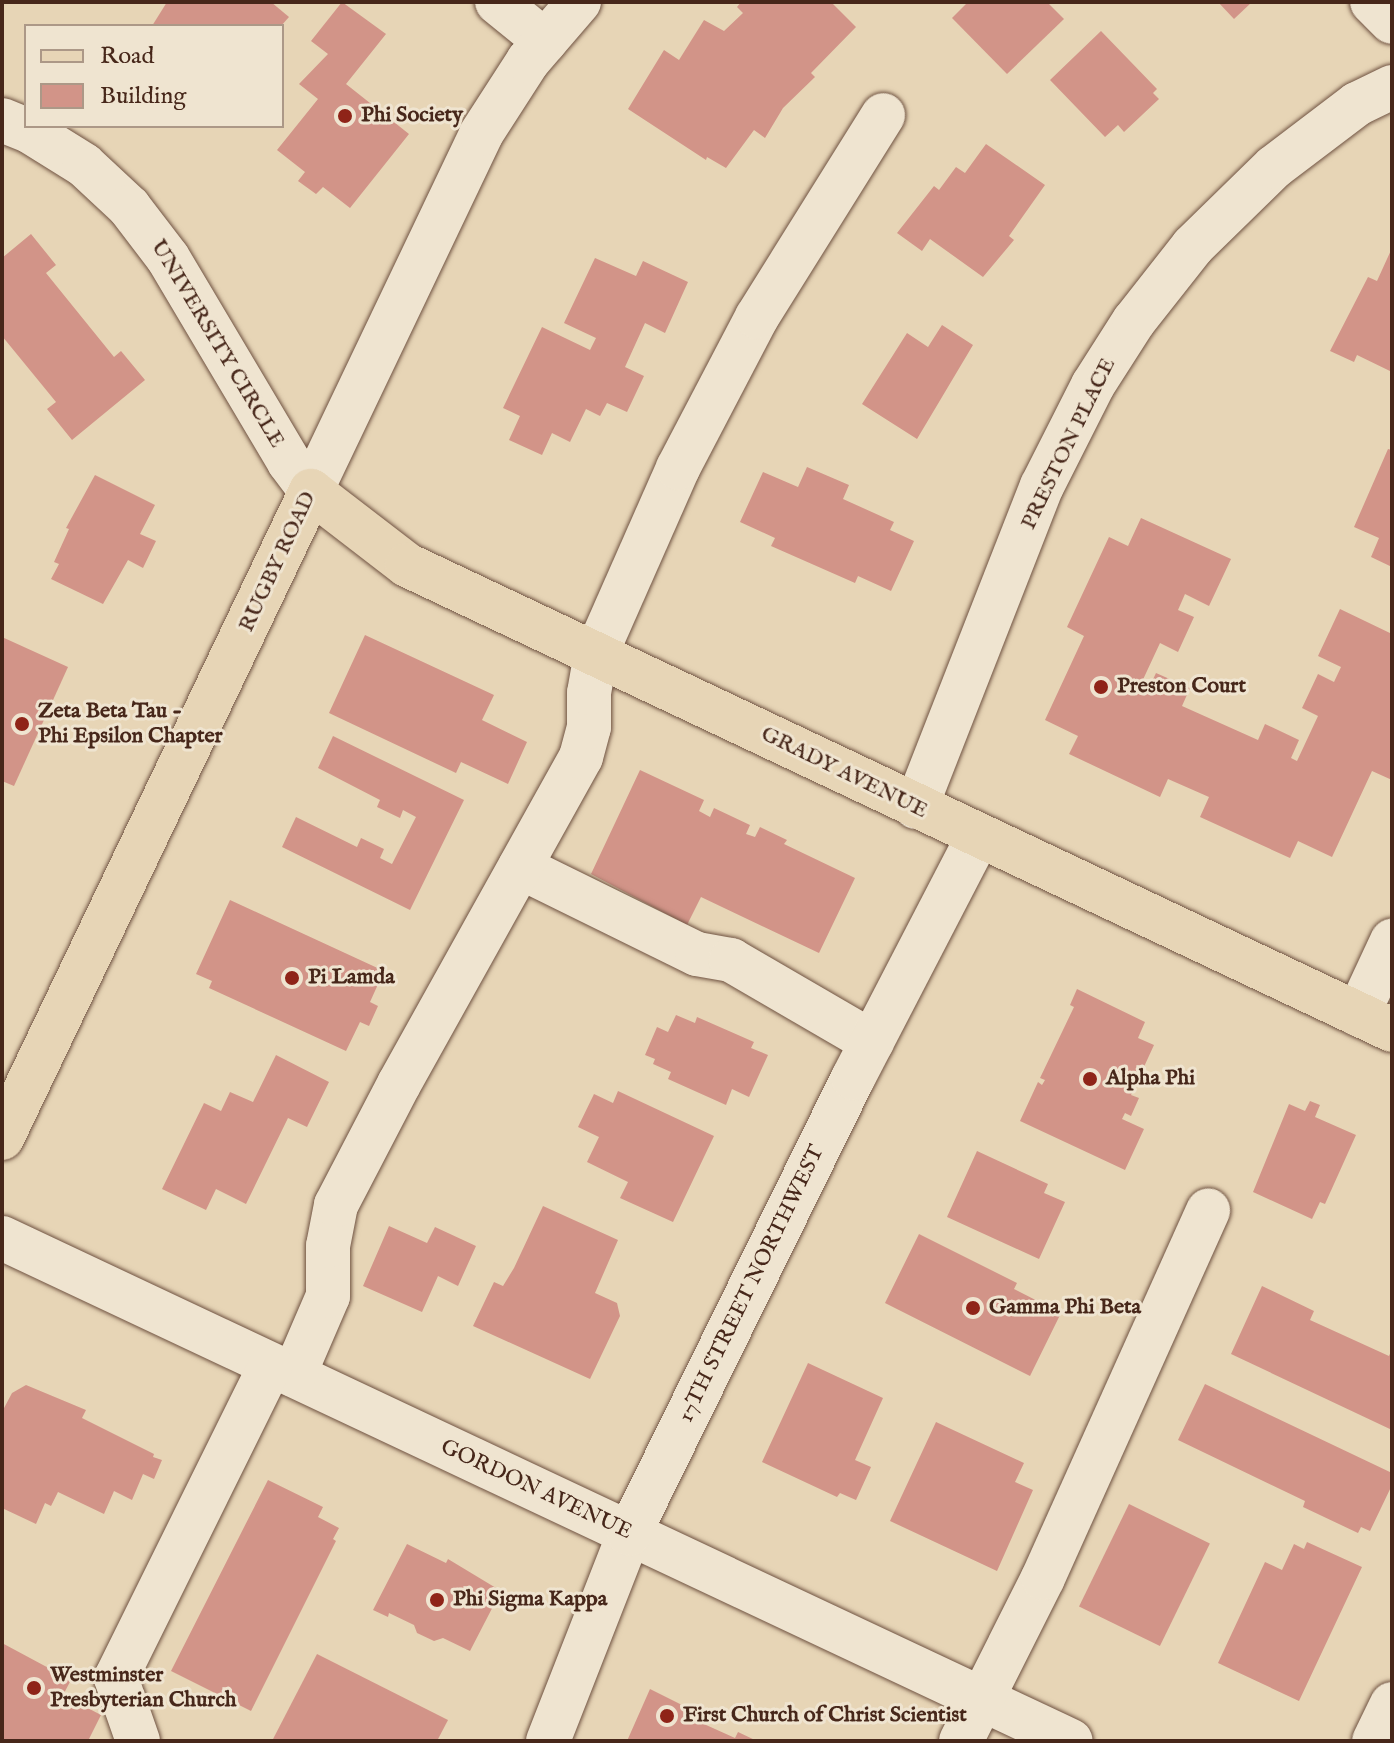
<!DOCTYPE html>
<style>
body{margin:0}
#map{position:relative;width:1394px;height:1743px;overflow:hidden;background:#e7d5b6;font-family:"IM FELL English",serif}
div>[style]{position:absolute}
.building>*{inset:0;background:#d29488;transform-origin:0 0}
.roads{filter:drop-shadow(0 0 2px #6f5241) drop-shadow(0 0 2px #6f5241)}
.minor>*{height:44px;margin:-22px;padding:0 22px;transform-origin:22px;border-radius:22px;background:#efe4d0}
.major>*{height:44px;margin:-22px;padding:0 22px;transform-origin:22px;border-radius:22px;background:#e7d5b6}
.dots>*{width:22px;height:22px;translate:-50% -50%;box-sizing:border-box;border:4px solid #efe4d0;border-radius:50%}
span{translate:-50% -50%;white-space:nowrap;text-align:center;line-height:1.15;-webkit-text-stroke:6px #efe4d0;paint-order:stroke}
.poi-label{font-size:22px;color:#47271a;font-weight:700}
.left{translate:0 -50%;text-align:left}
.street-label{font-size:22px;color:#47271a}
.frame{position:absolute;inset:0;border:4px solid #47271a;pointer-events:none}
.legend{position:absolute;left:24px;top:24px;width:260px;height:104px;box-sizing:border-box;background:#efe4d0;border:2px solid #ac9887;margin:0;padding:10px 14px;list-style:none;font-size:24px;color:#47271a}
.legend li{display:flex;align-items:center;gap:16px;height:40px}
.legend b{width:40px;border:2px solid #ac9887}
</style>
<div id="map">
<div class="building">
<i style="clip-path:polygon(167px 2px,271px 2px,289px 17px,281px 26px,152px 26px)"></i>
<i style="clip-path:polygon(342px 2px,386px 34px,346px 84px,409px 134px,350px 208px,323px 187px,316px 194px,298px 181px,305px 172px,277px 150px,318px 99px,299px 84px,328px 54px,311px 41px)"></i>
<i style="clip-path:polygon(741px 2px,831px 2px,856px 27px,811px 73px,815px 77px,783px 108px,765px 138px,754px 130px,726px 168px,707px 157px,706px 160px,628px 109px,664px 50px,679px 60px,704px 20px,724px 31px,743px 13px,737px 7px)"></i>
<i style="clip-path:polygon(968px 2px,1047px 2px,1064px 19px,1007px 74px,952px 18px)"></i>
<i style="clip-path:polygon(1218px 2px,1252px 2px,1234px 19px)"></i>
<i style="clip-path:polygon(1101px 31px,1157px 89px,1153px 93px,1159px 99px,1124px 132px,1118px 125px,1105px 137px,1050px 80px)"></i>
<i style="clip-path:polygon(986px 144px,1045px 185px,1009px 236px,1014px 240px,983px 277px,930px 239px,922px 251px,897px 233px,934px 186px,939px 190px,956px 167px,965px 173px)"></i>
<i style="clip-path:polygon(31px 234px,56px 265px,46px 273px,114px 357px,121px 351px,145px 380px,72px 440px,47px 409px,56px 402px,2px 336px,2px 258px)"></i>
<i style="clip-path:polygon(1392px 248px,1392px 372px,1357px 355px,1354px 362px,1330px 351px,1368px 277px,1377px 281px)"></i>
<i style="clip-path:polygon(595px 258px,636px 276px,643px 261px,688px 282px,665px 333px,645px 323px,625px 367px,644px 376px,627px 412px,607px 403px,600px 416px,586px 409px,570px 442px,552px 433px,542px 455px,509px 440px,520px 416px,503px 408px,542px 327px,590px 350px,596px 338px,564px 323px)"></i>
<i style="clip-path:polygon(942px 325px,973px 345px,917px 439px,862px 404px,907px 333px,928px 347px)"></i>
<i style="clip-path:polygon(1388px 449px,1392px 450px,1392px 567px,1371px 557px,1379px 538px,1354px 527px)"></i>
<i style="clip-path:polygon(807px 467px,849px 485px,843px 499px,894px 522px,890px 530px,914px 541px,891px 591px,858px 576px,855px 583px,771px 546px,775px 538px,740px 522px,763px 472px,798px 487px)"></i>
<i style="clip-path:polygon(95px 475px,155px 505px,140px 534px,156px 541px,143px 568px,128px 560px,103px 604px,51px 579px,59px 564px,54px 562px,69px 529px,66px 528px)"></i>
<i style="clip-path:polygon(1141px 518px,1231px 559px,1209px 606px,1185px 594px,1178px 610px,1194px 617px,1178px 652px,1160px 643px,1140px 686px,1148px 690px,1156px 673px,1190px 688px,1182px 706px,1258px 740px,1265px 724px,1299px 740px,1291px 758px,1297px 761px,1318px 716px,1302px 708px,1318px 674px,1334px 682px,1341px 667px,1318px 656px,1340px 609px,1392px 634px,1392px 780px,1372px 771px,1332px 857px,1298px 841px,1290px 858px,1200px 817px,1209px 797px,1168px 779px,1160px 797px,1069px 754px,1078px 736px,1045px 720px,1084px 636px,1067px 627px,1109px 537px,1128px 546px)"></i>
<i style="clip-path:polygon(365px 635px,494px 695px,482px 720px,527px 742px,508px 784px,461px 762px,456px 773px,329px 713px)"></i>
<i style="clip-path:polygon(2px 637px,68px 667px,14px 786px,2px 781px)"></i>
<i style="clip-path:polygon(333px 736px,464px 800px,410px 910px,282px 847px,296px 817px,357px 847px,361px 838px,384px 849px,380px 858px,392px 864px,416px 817px,403px 810px,400px 818px,377px 807px,380px 800px,318px 768px)"></i>
<i style="clip-path:polygon(640px 770px,704px 800px,699px 811px,710px 817px,714px 808px,750px 825px,746px 834px,755px 837px,760px 827px,787px 840px,784px 844px,855px 878px,819px 953px,701px 897px,687px 925px,591px 874px)"></i>
<i style="clip-path:polygon(230px 900px,384px 971px,370px 1002px,378px 1006px,369px 1026px,360px 1022px,346px 1051px,209px 988px,212px 981px,196px 974px)"></i>
<i style="clip-path:polygon(1077px 989px,1145px 1022px,1138px 1038px,1154px 1045px,1131px 1095px,1139px 1098px,1131px 1116px,1125px 1113px,1122px 1119px,1144px 1129px,1125px 1170px,1020px 1121px,1038px 1082px,1042px 1085px,1045px 1080px,1040px 1078px,1074px 1007px,1070px 1005px)"></i>
<i style="clip-path:polygon(676px 1015px,695px 1023px,697px 1017px,754px 1042px,751px 1048px,768px 1055px,749px 1097px,732px 1089px,726px 1105px,668px 1079px,671px 1072px,653px 1064px,655px 1059px,645px 1055px,657px 1027px,668px 1032px)"></i>
<i style="clip-path:polygon(276px 1055px,329px 1082px,307px 1127px,288px 1118px,246px 1204px,216px 1189px,206px 1210px,162px 1189px,204px 1103px,221px 1111px,230px 1092px,253px 1102px)"></i>
<i style="clip-path:polygon(618px 1091px,714px 1136px,673px 1222px,620px 1198px,628px 1182px,587px 1162px,599px 1137px,578px 1127px,594px 1094px,613px 1103px)"></i>
<i style="clip-path:polygon(1310px 1101px,1320px 1105px,1315px 1117px,1356px 1135px,1325px 1204px,1320px 1202px,1312px 1219px,1253px 1192px,1289px 1104px,1305px 1111px)"></i>
<i style="clip-path:polygon(977px 1151px,1048px 1184px,1044px 1193px,1065px 1202px,1039px 1259px,947px 1217px)"></i>
<i style="clip-path:polygon(543px 1206px,618px 1240px,595px 1293px,617px 1303px,620px 1316px,590px 1379px,473px 1326px,494px 1282px,503px 1286px,514px 1268px)"></i>
<i style="clip-path:polygon(389px 1226px,427px 1243px,435px 1227px,476px 1246px,458px 1286px,438px 1276px,422px 1312px,363px 1286px)"></i>
<i style="clip-path:polygon(919px 1234px,1017px 1283px,1014px 1289px,1061px 1313px,1030px 1376px,885px 1303px)"></i>
<i style="clip-path:polygon(1262px 1286px,1314px 1311px,1310px 1320px,1389px 1356px,1392px 1349px,1392px 1430px,1231px 1354px)"></i>
<i style="clip-path:polygon(808px 1363px,883px 1398px,855px 1460px,871px 1467px,856px 1500px,840px 1493px,837px 1497px,762px 1462px)"></i>
<i style="clip-path:polygon(1205px 1384px,1392px 1473px,1392px 1485px,1370px 1531px,1361px 1527px,1358px 1533px,1303px 1507px,1305px 1501px,1178px 1440px)"></i>
<i style="clip-path:polygon(26px 1385px,86px 1410px,82px 1418px,154px 1454px,153px 1457px,162px 1460px,154px 1479px,143px 1474px,132px 1500px,114px 1491px,104px 1514px,58px 1492px,51px 1506px,45px 1503px,36px 1524px,2px 1508px,3px 1410px,12px 1393px)"></i>
<i style="clip-path:polygon(936px 1422px,1024px 1463px,1015px 1482px,1033px 1490px,997px 1571px,890px 1521px)"></i>
<i style="clip-path:polygon(268px 1480px,323px 1507px,318px 1517px,339px 1528px,333px 1539px,336px 1541px,251px 1711px,171px 1671px)"></i>
<i style="left:1129px;top:1504px;width:90px;height:114px;rotate:26deg"></i>
<i style="clip-path:polygon(1307px 1542px,1362px 1567px,1299px 1701px,1218px 1663px,1265px 1562px,1282px 1570px,1294px 1544px,1304px 1549px)"></i>
<i style="clip-path:polygon(407px 1544px,446px 1563px,448px 1559px,501px 1591px,470px 1651px,443px 1638px,434px 1641px,417px 1633px,414px 1625px,389px 1613px,388px 1617px,373px 1610px)"></i>
<i style="clip-path:polygon(2px 1643px,71px 1680px,63px 1695px,101px 1715px,88px 1741px,2px 1741px)"></i>
<i style="clip-path:polygon(317px 1654px,448px 1720px,437px 1741px,272px 1741px)"></i>
<i style="clip-path:polygon(650px 1689px,698px 1713px,695px 1720px,735px 1738px,738px 1732px,757px 1741px,627px 1741px)"></i>
</div>
<div class="roads">
<div class="minor">
<i style="left:497px;top:2px;width:62px;rotate:39.1deg"></i>
<i style="left:1372px;top:2px;width:28px;rotate:45deg"></i>
<i style="left:2px;top:120px;width:31px;rotate:22deg"></i>
<i style="left:31px;top:132px;width:62px;rotate:31.9deg"></i>
<i style="left:84px;top:165px;width:62px;rotate:43deg"></i>
<i style="left:129px;top:207px;width:64px;rotate:52.6deg"></i>
<i style="left:168px;top:258px;width:237px;rotate:59.3deg"></i>
<i style="left:289px;top:462px;width:36px;rotate:53deg"></i>
<i style="left:311px;top:491px;width:395px;rotate:-64.5deg"></i>
<i style="left:481px;top:134px;width:87px;rotate:-57.2deg"></i>
<i style="left:528px;top:61px;width:78px;rotate:-49.2deg"></i>
<i style="left:916px;top:807px;width:345px;rotate:-68.6deg"></i>
<i style="left:1042px;top:486px;width:113px;rotate:-63.2deg"></i>
<i style="left:1093px;top:385px;width:76px;rotate:-57.4deg"></i>
<i style="left:1134px;top:321px;width:95px;rotate:-51.8deg"></i>
<i style="left:1193px;top:246px;width:113px;rotate:-44.3deg"></i>
<i style="left:1274px;top:167px;width:104px;rotate:-37.2deg"></i>
<i style="left:1357px;top:104px;width:39px;rotate:-26deg"></i>
<i style="left:520px;top:867px;width:197px;rotate:26.2deg"></i>
<i style="left:697px;top:954px;width:35px;rotate:10deg"></i>
<i style="left:731px;top:960px;width:163px;rotate:30.2deg"></i>
<i style="left:1358px;top:1014px;width:81px;rotate:-65deg"></i>
<i style="left:2px;top:1238px;width:1181px;rotate:25.2deg"></i>
<i style="left:294px;top:1375px;width:86px;rotate:-66.7deg"></i>
<i style="left:328px;top:1296px;width:50px;rotate:-90deg"></i>
<i style="left:328px;top:1246px;width:42px;rotate:-79deg"></i>
<i style="left:336px;top:1205px;width:136px;rotate:-62.5deg"></i>
<i style="left:399px;top:1084px;width:374px;rotate:-60.9deg"></i>
<i style="left:581px;top:757px;width:31px;rotate:-75deg"></i>
<i style="left:589px;top:727px;width:34px;rotate:-90deg"></i>
<i style="left:589px;top:693px;width:40px;rotate:-80deg"></i>
<i style="left:596px;top:654px;width:203px;rotate:-66.2deg"></i>
<i style="left:678px;top:468px;width:170px;rotate:-62.4deg"></i>
<i style="left:757px;top:317px;width:238px;rotate:-58deg"></i>
<i style="left:138px;top:1741px;width:67px;rotate:-109.2deg"></i>
<i style="left:116px;top:1678px;width:349px;rotate:-63.7deg"></i>
<i style="left:548px;top:1741px;width:222px;rotate:-68.6deg"></i>
<i style="left:629px;top:1534px;width:508px;rotate:-63.84deg"></i>
<i style="left:853px;top:1078px;width:271px;rotate:-62.6deg"></i>
<i style="left:961px;top:1741px;width:182px;rotate:-63.3deg"></i>
<i style="left:1043px;top:1578px;width:403px;rotate:-65.8deg"></i>
<i style="left:1374px;top:1741px;width:41px;rotate:-64.1deg"></i>
</div>
<div class="major">
<i style="left:2px;top:1138px;width:717px;rotate:-64.47deg"></i>
<i style="left:311px;top:491px;width:121px;rotate:37.6deg"></i>
<i style="left:407px;top:565px;width:1089px;rotate:25.27deg"></i>
</div>
</div>
<div class="dots">
<i style="left:345px;top:116px;background:#8f2418"></i>
<i style="left:1101px;top:687px;background:#8f2418"></i>
<i style="left:22px;top:724px;background:#8f2418"></i>
<i style="left:292px;top:978px;background:#8f2418"></i>
<i style="left:1090px;top:1079px;background:#8f2418"></i>
<i style="left:973px;top:1308px;background:#8f2418"></i>
<i style="left:437px;top:1600px;background:#8f2418"></i>
<i style="left:34px;top:1688px;background:#8f2418"></i>
<i style="left:667px;top:1716px;background:#8f2418"></i>
</div>
<div class="poi-label">
<span class="left" style="left:361px;top:116px">Phi Society</span>
<span class="left" style="left:1117px;top:687px">Preston Court</span>
<span class="left" style="left:38px;top:724px">Zeta Beta Tau -<br>Phi Epsilon Chapter</span>
<span class="left" style="left:308px;top:978px">Pi Lamda</span>
<span class="left" style="left:1106px;top:1079px">Alpha Phi</span>
<span class="left" style="left:989px;top:1308px">Gamma Phi Beta</span>
<span class="left" style="left:453px;top:1600px">Phi Sigma Kappa</span>
<span class="left" style="left:50px;top:1688px">Westminster<br>Presbyterian Church</span>
<span class="left" style="left:683px;top:1716px">First Church of Christ Scientist</span>
</div>
<div class="street-label">
<span style="left:217px;top:344px;rotate:59deg">UNIVERSITY CIRCLE</span>
<span style="left:1069px;top:444px;rotate:-64deg">PRESTON PLACE</span>
<span style="left:278px;top:562px;rotate:-65deg">RUGBY ROAD</span>
<span style="left:844px;top:773px;rotate:26deg">GRADY AVENUE</span>
<span style="left:752px;top:1284px;rotate:-64deg">17TH STREET NORTHWEST</span>
<span style="left:536px;top:1490px;rotate:25deg">GORDON AVENUE</span>
</div>
<div class="frame"></div>
<ul class="legend">
<li><b style="height:10px;background:#e7d5b6"></b>Road</li>
<li><b style="height:22px;background:#d29488"></b>Building</li>
</ul>
</div>
